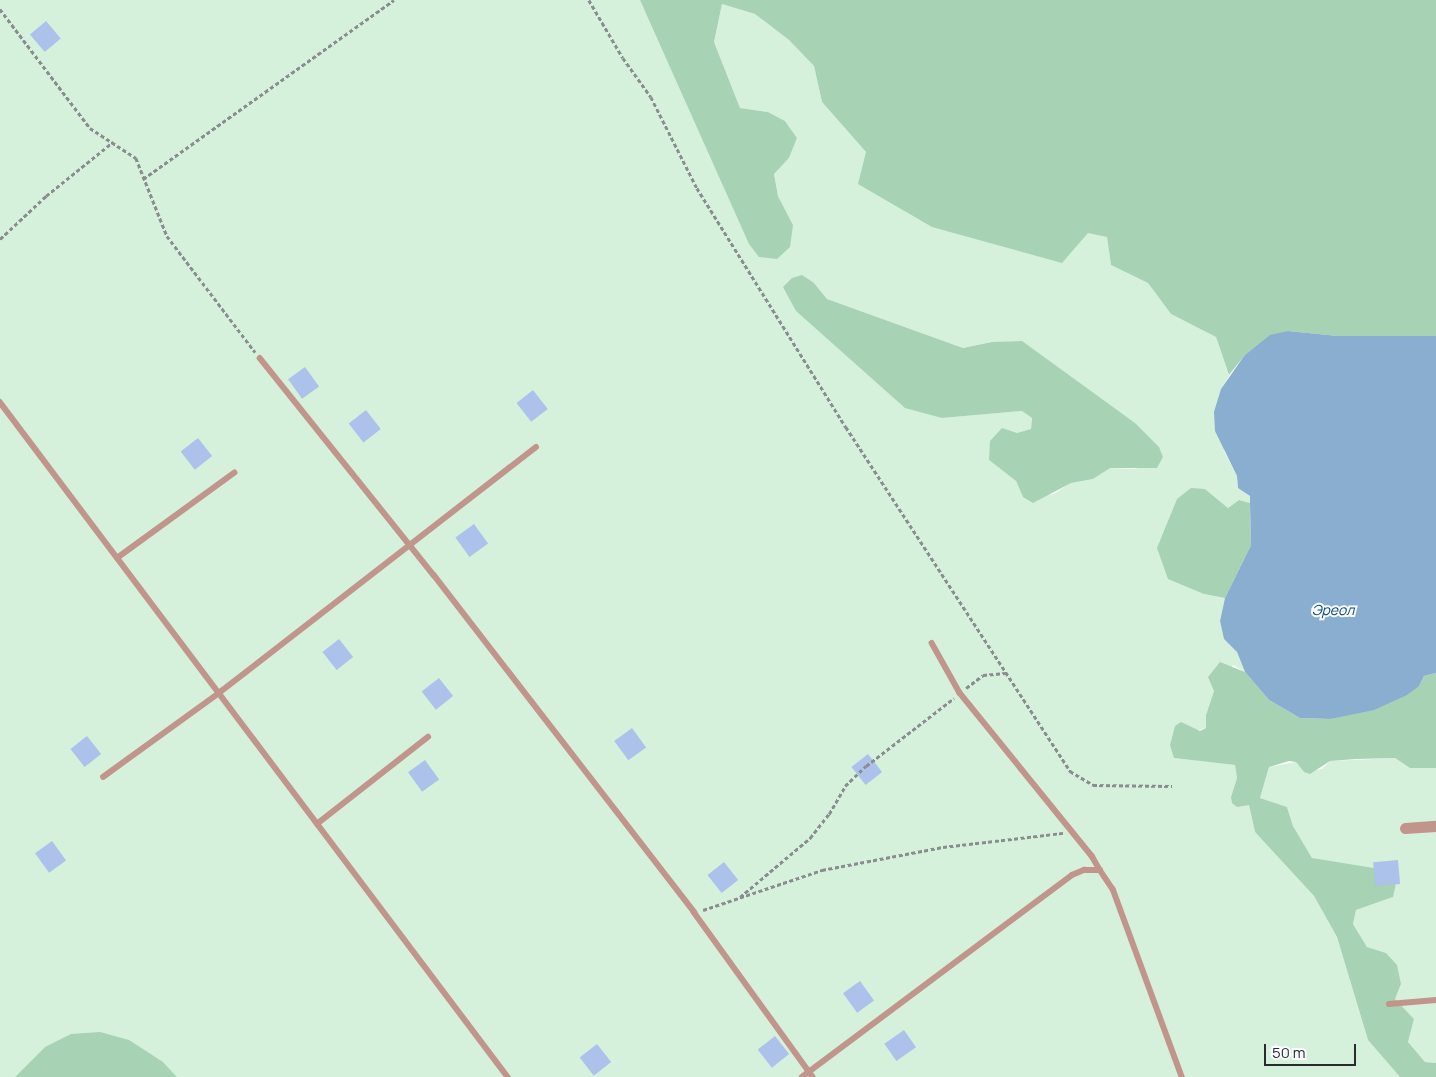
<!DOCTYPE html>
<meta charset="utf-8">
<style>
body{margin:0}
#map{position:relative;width:1436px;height:1077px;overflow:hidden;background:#fafbff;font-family:Manrope,sans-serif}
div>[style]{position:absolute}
.green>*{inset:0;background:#d5f1dc}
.forest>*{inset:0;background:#a7d2b3}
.water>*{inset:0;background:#89aecf}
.building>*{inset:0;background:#acc2eb;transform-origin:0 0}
.path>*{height:2.5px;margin-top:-1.25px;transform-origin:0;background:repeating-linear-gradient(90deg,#8b8c90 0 4px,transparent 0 6.5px)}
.lane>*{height:5.5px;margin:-2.75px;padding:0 2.75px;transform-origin:2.75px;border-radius:2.75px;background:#c1958b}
.street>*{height:11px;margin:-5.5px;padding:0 5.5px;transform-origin:5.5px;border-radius:5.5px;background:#c1958b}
span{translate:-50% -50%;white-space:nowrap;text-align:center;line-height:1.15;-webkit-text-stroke:4px #fafbff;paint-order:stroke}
.water-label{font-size:14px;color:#0b4a74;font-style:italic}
.scale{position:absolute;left:1264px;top:1044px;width:92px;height:22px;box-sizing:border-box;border:2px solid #292b2e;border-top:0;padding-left:6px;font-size:15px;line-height:18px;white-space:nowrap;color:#292b2e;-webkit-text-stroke:4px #fafbff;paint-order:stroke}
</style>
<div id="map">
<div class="green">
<i style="clip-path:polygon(evenodd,0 0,640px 0,650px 19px,793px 225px,778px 196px,774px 174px,789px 158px,797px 138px,785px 121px,768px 112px,740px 108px,714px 42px,722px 4px,755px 14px,789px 40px,814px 66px,822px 102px,866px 152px,1107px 237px,1111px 265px,1148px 283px,1171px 314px,1216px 337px,1229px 376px,1221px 389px,1224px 451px,1237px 476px,1238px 488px,1250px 496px,1250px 503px,1239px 500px,1228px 508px,1205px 489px,1177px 499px,1170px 517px,1204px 594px,1225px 598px,1220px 621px,1224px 639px,1237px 652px,1245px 672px,1233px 665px,1214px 691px,1206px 715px,1206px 728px,1171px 739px,1174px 758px,1235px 765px,1237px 778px,1231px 797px,1249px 805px,1255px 832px,1314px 896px,1337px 937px,1368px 1040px,1400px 1077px,177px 1077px,163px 1062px,45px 1047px,15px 1077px,0 1077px,0 0,814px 283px,827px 299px,963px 348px,992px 342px,1137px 469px,1109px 468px,1093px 479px,1070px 483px,1054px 494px,1023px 497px,1016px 481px,989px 460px,1017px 433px,1031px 429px,1032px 418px,1022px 411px,942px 418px,796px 311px,814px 283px)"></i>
<i style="clip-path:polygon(1395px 758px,1410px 768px,1436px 768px,1436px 1063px,1425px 1062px,1408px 1042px,1414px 1019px,1395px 999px,1401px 984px,1386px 953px,1367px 947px,1353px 924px,1356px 910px,1393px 897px,1324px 861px,1312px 858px,1293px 826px,1287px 807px,1260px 798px,1269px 767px,1296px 762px,1304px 772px,1322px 769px,1330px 761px)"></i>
</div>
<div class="forest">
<i style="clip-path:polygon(640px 0,1436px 0,1436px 336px,1338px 336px,1288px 331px,1244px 356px,1229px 375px,1216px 337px,1171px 314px,1148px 283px,1111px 265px,1107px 237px,1088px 233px,1062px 263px,932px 227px,858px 184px,866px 152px,822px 102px,814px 66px,789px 40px,755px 14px,722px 4px,714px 42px,740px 108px,768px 112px,785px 121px,797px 138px,789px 158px,774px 174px,778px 196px,793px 225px,790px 247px,777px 259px,759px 257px,749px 244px)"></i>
<i style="clip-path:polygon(802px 275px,814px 283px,827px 299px,963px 348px,992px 342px,1022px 341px,1135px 423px,1159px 447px,1163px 457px,1157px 468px,1110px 468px,1093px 479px,1071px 483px,1033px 503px,1023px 497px,1016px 481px,989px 460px,990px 441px,1002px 428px,1017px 433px,1031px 429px,1032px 418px,1022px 411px,942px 418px,905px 408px,796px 311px,783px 287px,792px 278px)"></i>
<i style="clip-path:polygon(1191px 488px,1205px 489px,1228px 508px,1239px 500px,1250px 503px,1251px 545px,1225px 598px,1204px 594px,1168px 579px,1157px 548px,1177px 499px)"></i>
<i style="clip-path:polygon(1220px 662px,1245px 672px,1269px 700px,1300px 718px,1330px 719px,1419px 686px,1424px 676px,1436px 673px,1436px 768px,1410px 768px,1395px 758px,1356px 759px,1330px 761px,1310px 774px,1304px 772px,1296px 762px,1289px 761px,1269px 767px,1260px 798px,1287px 807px,1293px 826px,1312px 858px,1380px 869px,1396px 883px,1393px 897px,1356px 910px,1353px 924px,1367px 947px,1386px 953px,1397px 965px,1401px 984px,1395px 999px,1414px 1019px,1408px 1042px,1425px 1062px,1436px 1063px,1436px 1077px,1400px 1077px,1368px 1040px,1337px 937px,1314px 896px,1255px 832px,1249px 805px,1237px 807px,1232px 803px,1231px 797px,1237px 778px,1235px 765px,1174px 758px,1170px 745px,1175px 726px,1181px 722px,1200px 731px,1206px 728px,1206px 715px,1214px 691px,1208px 677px)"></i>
<i style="clip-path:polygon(100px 1032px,129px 1040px,163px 1062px,177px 1077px,15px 1077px,45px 1047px,71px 1034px)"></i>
</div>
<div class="water">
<i style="clip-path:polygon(1288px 331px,1338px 336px,1436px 336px,1436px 673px,1424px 676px,1419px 686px,1407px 695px,1374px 710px,1330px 719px,1300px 718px,1269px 700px,1245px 672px,1237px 652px,1224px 639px,1220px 621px,1225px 598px,1251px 545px,1250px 503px,1250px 496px,1238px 488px,1237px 476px,1215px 431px,1214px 412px,1221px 389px,1244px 356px,1270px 335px)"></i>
</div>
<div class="building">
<i style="left:46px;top:21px;width:23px;height:21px;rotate:50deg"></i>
<i style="left:305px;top:367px;width:24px;height:21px;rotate:54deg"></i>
<i style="left:533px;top:390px;width:24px;height:21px;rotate:52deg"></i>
<i style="left:366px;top:410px;width:24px;height:22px;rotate:52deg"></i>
<i style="left:198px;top:438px;width:23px;height:22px;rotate:52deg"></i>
<i style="left:474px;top:524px;width:24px;height:23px;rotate:54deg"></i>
<i style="left:339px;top:639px;width:23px;height:21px;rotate:52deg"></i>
<i style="left:439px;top:678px;width:23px;height:22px;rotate:52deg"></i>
<i style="left:632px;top:728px;width:24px;height:22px;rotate:54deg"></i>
<i style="left:87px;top:736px;width:23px;height:21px;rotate:52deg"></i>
<i style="left:868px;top:754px;width:23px;height:21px;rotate:52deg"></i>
<i style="left:425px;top:760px;width:24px;height:21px;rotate:54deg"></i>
<i style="left:52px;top:841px;width:24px;height:21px;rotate:54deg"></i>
<i style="left:1398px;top:860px;width:24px;height:25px;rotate:85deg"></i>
<i style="left:724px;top:862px;width:23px;height:21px;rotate:52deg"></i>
<i style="left:860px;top:981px;width:24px;height:21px;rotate:54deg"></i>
<i style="left:904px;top:1030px;width:21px;height:24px;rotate:55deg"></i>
<i style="left:775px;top:1036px;width:23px;height:22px;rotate:52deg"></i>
<i style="left:597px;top:1044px;width:23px;height:22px;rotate:52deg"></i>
</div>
<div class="path">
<i style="left:589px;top:0;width:67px;rotate:59.6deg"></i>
<i style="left:623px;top:58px;width:48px;rotate:54.3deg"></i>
<i style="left:651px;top:97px;width:102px;rotate:63.2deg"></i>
<i style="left:697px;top:188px;width:282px;rotate:58.1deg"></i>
<i style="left:846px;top:427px;width:411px;rotate:56.9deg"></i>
<i style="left:1070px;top:771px;width:27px;rotate:31deg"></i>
<i style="left:1093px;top:785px;width:79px;rotate:0.7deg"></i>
<i style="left:0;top:9px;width:149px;rotate:52.9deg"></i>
<i style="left:90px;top:128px;width:55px;rotate:33.1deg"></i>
<i style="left:136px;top:158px;width:84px;rotate:68.3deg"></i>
<i style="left:167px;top:236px;width:146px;rotate:52.8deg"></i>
<i style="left:143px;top:179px;width:308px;rotate:-35.5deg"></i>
<i style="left:0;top:239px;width:63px;rotate:-43.1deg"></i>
<i style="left:46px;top:196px;width:86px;rotate:-38.9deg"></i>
<i style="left:966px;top:688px;width:21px;rotate:-37deg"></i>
<i style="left:983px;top:675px;width:23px;rotate:-5deg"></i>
<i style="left:740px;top:897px;width:92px;rotate:-40.1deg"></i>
<i style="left:810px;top:838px;width:31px;rotate:-52deg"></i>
<i style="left:829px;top:814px;width:32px;rotate:-60deg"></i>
<i style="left:845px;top:786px;width:29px;rotate:-44deg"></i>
<i style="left:866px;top:766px;width:111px;rotate:-37.7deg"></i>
<i style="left:703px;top:910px;width:126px;rotate:-18.6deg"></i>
<i style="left:822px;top:870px;width:123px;rotate:-10.8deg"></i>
<i style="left:943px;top:847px;width:121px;rotate:-6.7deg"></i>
</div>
<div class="lane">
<i style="left:260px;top:358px;width:278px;rotate:51.3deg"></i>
<i style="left:434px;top:575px;width:426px;rotate:52.3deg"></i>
<i style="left:694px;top:912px;width:203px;rotate:54.2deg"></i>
<i style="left:0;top:402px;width:845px;rotate:53.04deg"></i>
<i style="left:117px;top:558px;width:145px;rotate:-36deg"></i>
<i style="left:932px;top:643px;width:57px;rotate:60.8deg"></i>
<i style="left:960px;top:693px;width:210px;rotate:51deg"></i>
<i style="left:1092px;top:856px;width:16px;rotate:60deg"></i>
<i style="left:103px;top:777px;width:143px;rotate:-35.9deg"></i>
<i style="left:219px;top:693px;width:401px;rotate:-37.8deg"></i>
<i style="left:317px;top:824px;width:141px;rotate:-38.1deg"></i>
<i style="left:1389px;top:1004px;width:47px;rotate:-4.9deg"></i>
<i style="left:802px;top:1077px;width:337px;rotate:-36.8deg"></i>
<i style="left:1072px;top:875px;width:13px;rotate:-23deg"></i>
<i style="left:1084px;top:870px;width:16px"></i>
<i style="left:1100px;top:870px;width:23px;rotate:56deg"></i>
<i style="left:1113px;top:889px;width:200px;rotate:69.8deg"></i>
</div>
<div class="street">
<i style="left:1405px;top:828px;width:31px;rotate:-4deg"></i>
</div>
<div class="water-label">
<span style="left:1333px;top:610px">Эреол</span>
</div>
<div class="scale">50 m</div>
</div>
